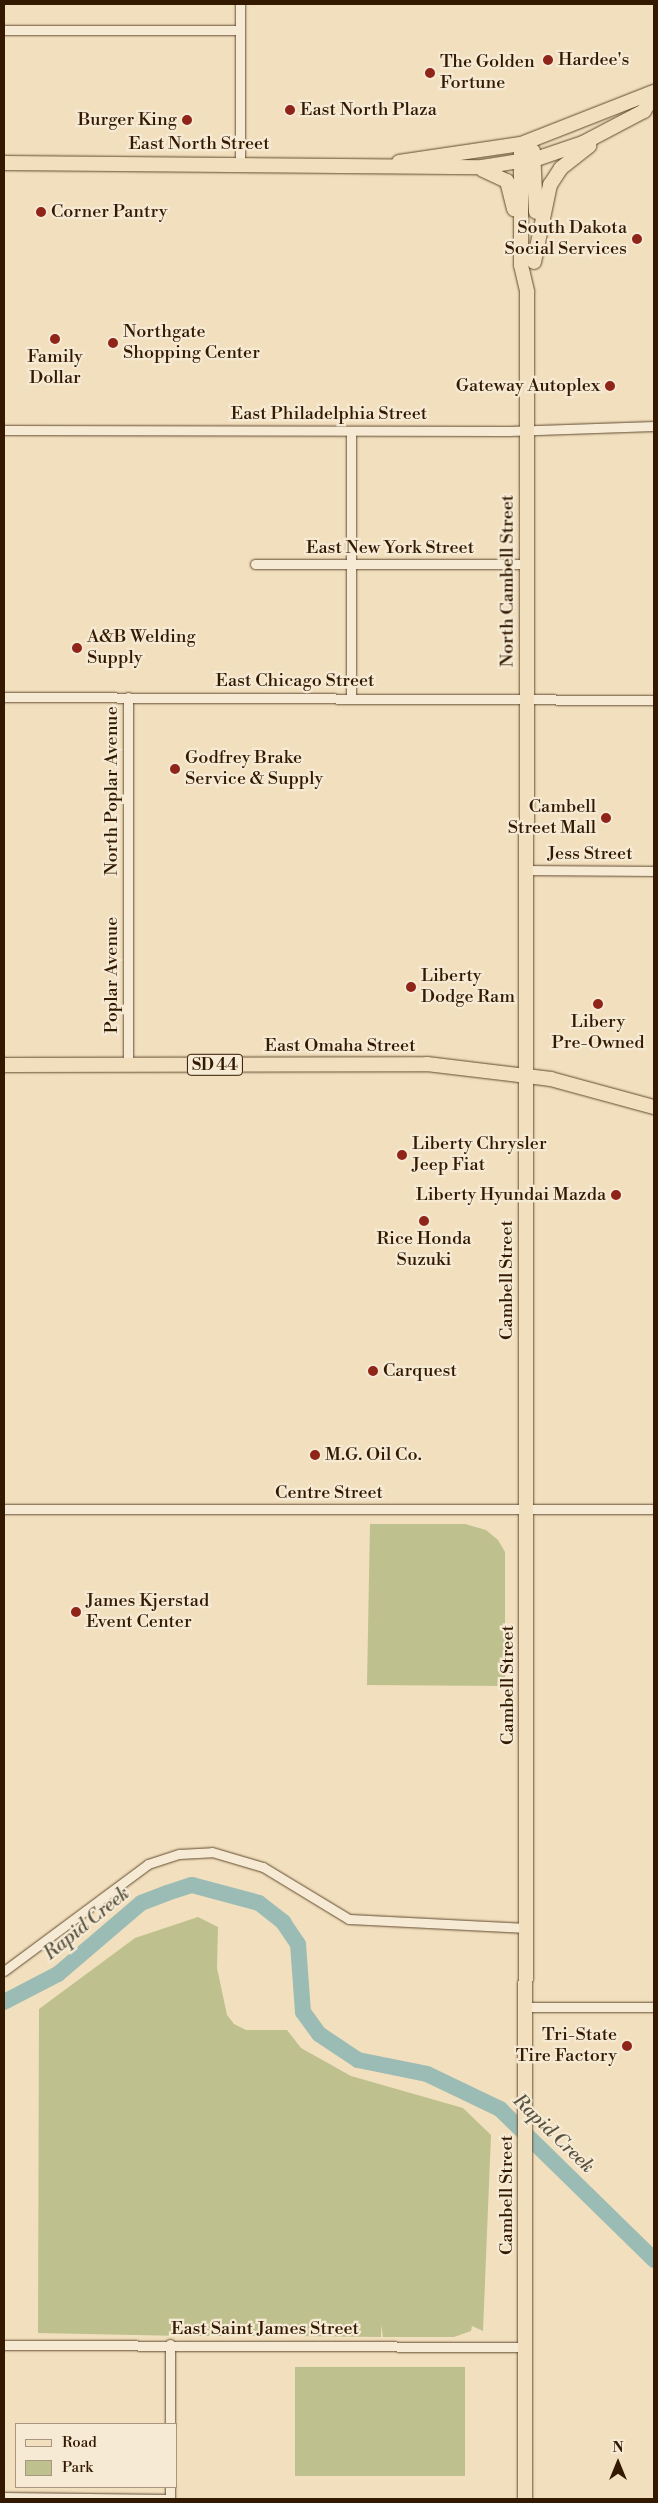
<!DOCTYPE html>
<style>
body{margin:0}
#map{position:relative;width:658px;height:2503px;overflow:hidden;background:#f1dfbd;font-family:"Libre Bodoni",serif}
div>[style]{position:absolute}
.green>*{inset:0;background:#bec18e;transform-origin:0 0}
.river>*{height:16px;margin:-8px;padding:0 8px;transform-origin:8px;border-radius:8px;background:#9bbcb5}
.roads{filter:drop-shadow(0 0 1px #624a2f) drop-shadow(0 0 1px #624a2f)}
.street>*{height:9px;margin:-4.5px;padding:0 4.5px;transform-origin:4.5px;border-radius:4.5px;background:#f6ead4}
.primary>*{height:14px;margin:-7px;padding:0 7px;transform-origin:7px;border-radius:7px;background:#f1dfbd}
.dots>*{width:14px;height:14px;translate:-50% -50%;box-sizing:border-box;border:2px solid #f6ead4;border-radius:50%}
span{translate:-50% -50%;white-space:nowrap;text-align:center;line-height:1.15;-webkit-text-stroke:4.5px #f6ead4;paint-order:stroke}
.shield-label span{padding:1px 4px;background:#f6ead4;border:1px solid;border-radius:4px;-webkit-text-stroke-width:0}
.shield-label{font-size:16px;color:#321900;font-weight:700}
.poi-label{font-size:18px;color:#321900}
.left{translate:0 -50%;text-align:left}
.right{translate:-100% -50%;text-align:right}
.street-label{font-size:18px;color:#321900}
.water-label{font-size:19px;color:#57523f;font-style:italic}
.frame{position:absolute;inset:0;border:5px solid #321900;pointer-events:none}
.legend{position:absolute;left:15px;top:2423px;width:162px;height:65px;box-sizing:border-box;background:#f6ead4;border:1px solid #a8967f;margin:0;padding:6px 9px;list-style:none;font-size:15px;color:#321900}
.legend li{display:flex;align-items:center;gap:10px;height:25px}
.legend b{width:25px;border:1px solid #a8967f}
.north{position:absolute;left:593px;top:2438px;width:50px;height:50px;-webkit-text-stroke:4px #f6ead4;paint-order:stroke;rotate:0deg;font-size:14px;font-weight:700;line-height:20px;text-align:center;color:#321900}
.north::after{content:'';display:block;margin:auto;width:18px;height:22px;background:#321900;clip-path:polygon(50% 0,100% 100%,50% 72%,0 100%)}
</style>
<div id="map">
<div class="green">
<i style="clip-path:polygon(370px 1524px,465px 1524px,486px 1530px,498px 1540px,505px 1552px,505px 1686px,367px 1685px)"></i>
<i style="clip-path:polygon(198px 1917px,218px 1927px,217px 1968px,227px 2015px,234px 2024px,246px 2030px,287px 2030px,301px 2048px,351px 2076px,463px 2108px,491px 2135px,483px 2331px,472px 2326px,471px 2331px,454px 2337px,383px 2337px,381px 2325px,381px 2337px,288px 2336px,287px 2324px,286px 2336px,187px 2336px,185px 2325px,184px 2336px,38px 2333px,39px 2009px,135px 1938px)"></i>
<i style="left:295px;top:2367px;width:170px;height:109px"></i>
</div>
<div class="river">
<i style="left:4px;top:2002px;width:61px;rotate:-27.4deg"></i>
<i style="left:58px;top:1974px;width:109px;rotate:-40.5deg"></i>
<i style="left:141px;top:1903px;width:28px;rotate:-21deg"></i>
<i style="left:167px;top:1893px;width:26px;rotate:-18deg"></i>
<i style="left:192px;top:1885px;width:69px;rotate:15deg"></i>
<i style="left:259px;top:1903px;width:31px;rotate:38deg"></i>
<i style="left:283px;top:1922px;width:27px;rotate:56deg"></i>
<i style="left:298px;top:1944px;width:68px;rotate:85.8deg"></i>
<i style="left:303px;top:2012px;width:27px;rotate:54deg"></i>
<i style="left:319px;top:2034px;width:47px;rotate:33.7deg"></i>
<i style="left:358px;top:2060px;width:70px;rotate:11.5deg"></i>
<i style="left:427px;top:2074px;width:81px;rotate:25.6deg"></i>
<i style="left:500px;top:2109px;width:216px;rotate:44.4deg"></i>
</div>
<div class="roads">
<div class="street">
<i style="left:240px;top:4px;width:159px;rotate:90deg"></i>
<i style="left:4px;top:30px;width:236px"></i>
<i style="left:4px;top:430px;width:505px;rotate:0.11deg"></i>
<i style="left:509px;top:431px;width:145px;rotate:-2deg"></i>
<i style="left:351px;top:431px;width:266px;rotate:90deg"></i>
<i style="left:255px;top:564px;width:271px"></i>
<i style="left:4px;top:697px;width:650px;rotate:0.26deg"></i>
<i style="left:128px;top:697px;width:368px;rotate:90deg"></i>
<i style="left:526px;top:870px;width:128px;rotate:0.4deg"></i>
<i style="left:4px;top:1509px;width:650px"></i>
<i style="left:4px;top:1971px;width:179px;rotate:-36.6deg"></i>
<i style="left:148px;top:1864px;width:33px;rotate:-18deg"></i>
<i style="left:179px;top:1854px;width:33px;rotate:-3deg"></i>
<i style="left:212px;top:1852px;width:53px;rotate:16.4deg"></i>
<i style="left:263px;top:1867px;width:100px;rotate:31.2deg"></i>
<i style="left:349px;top:1919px;width:178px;rotate:2.9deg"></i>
<i style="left:527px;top:2007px;width:127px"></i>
<i style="left:4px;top:2345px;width:522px;rotate:0.22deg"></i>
<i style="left:170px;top:2424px;width:80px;rotate:-90deg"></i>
<i style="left:4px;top:2497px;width:166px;rotate:0.7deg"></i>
<i style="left:170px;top:2499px;width:12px;rotate:-90deg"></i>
</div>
<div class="primary">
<i style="left:521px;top:144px;width:121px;rotate:90deg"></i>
<i style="left:521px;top:265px;width:28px;rotate:77deg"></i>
<i style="left:527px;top:292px;width:2207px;rotate:90.05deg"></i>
<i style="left:533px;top:151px;width:61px;rotate:87.2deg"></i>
<i style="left:399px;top:162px;width:123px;rotate:-8.4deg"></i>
<i style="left:521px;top:144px;width:143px;rotate:-21.4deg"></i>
<i style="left:4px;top:163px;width:478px;rotate:0.5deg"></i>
<i style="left:482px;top:167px;width:58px;rotate:-9deg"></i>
<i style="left:539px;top:158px;width:46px;rotate:-18.8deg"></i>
<i style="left:583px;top:143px;width:69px;rotate:-27.7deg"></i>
<i style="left:644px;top:111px;width:19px;rotate:-58deg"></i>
<i style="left:483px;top:170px;width:26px;rotate:25deg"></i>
<i style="left:507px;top:181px;width:29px;rotate:76deg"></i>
<i style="left:534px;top:262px;width:79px;rotate:-78.3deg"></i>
<i style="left:550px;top:185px;width:20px;rotate:-57deg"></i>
<i style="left:561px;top:168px;width:36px;rotate:-38deg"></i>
<i style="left:4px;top:1065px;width:423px;rotate:-0.1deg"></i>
<i style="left:427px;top:1064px;width:125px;rotate:6.9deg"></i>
<i style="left:551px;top:1079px;width:107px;rotate:15.2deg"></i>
</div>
</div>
<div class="dots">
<i style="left:548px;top:60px;background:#8f2418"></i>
<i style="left:430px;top:73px;background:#8f2418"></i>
<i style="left:290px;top:110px;background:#8f2418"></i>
<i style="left:187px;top:120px;background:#8f2418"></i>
<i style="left:41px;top:212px;background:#8f2418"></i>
<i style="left:637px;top:239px;background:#8f2418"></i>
<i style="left:55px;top:339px;background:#8f2418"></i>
<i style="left:113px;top:343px;background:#8f2418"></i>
<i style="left:610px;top:386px;background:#8f2418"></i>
<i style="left:77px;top:648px;background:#8f2418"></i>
<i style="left:175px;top:769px;background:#8f2418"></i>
<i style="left:606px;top:818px;background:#8f2418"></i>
<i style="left:411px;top:987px;background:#8f2418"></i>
<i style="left:598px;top:1004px;background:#8f2418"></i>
<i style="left:402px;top:1155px;background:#8f2418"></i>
<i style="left:616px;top:1195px;background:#8f2418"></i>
<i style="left:424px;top:1221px;background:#8f2418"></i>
<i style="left:373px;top:1371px;background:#8f2418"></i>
<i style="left:315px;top:1455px;background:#8f2418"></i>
<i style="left:76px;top:1612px;background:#8f2418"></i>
<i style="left:627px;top:2046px;background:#8f2418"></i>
</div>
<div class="shield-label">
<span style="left:215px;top:1065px">SD 44</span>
</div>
<div class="poi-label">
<span class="left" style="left:558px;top:60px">Hardee's</span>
<span class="left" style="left:440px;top:73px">The Golden<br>Fortune</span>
<span class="left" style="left:300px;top:110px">East North Plaza</span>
<span class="right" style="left:177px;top:120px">Burger King</span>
<span class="left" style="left:51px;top:212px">Corner Pantry</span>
<span class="right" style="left:627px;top:239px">South Dakota<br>Social Services</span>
<span class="left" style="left:123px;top:343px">Northgate<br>Shopping Center</span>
<span style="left:55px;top:368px">Family<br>Dollar</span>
<span class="right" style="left:600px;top:386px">Gateway Autoplex</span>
<span class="left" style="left:87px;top:648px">A&amp;B Welding<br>Supply</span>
<span class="left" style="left:185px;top:769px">Godfrey Brake<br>Service &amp; Supply</span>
<span class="right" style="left:596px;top:818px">Cambell<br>Street Mall</span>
<span class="left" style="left:421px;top:987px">Liberty<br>Dodge Ram</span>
<span style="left:598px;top:1033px">Libery<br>Pre-Owned</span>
<span class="left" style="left:412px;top:1155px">Liberty Chrysler<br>Jeep Fiat</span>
<span class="right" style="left:606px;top:1195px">Liberty Hyundai Mazda</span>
<span style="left:424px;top:1250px">Rice Honda<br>Suzuki</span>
<span class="left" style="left:383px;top:1371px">Carquest</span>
<span class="left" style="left:325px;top:1455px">M.G. Oil Co.</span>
<span class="left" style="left:86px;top:1612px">James Kjerstad<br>Event Center</span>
<span class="right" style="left:617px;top:2046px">Tri-State<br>Tire Factory</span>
</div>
<div class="street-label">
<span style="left:199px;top:144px">East North Street</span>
<span style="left:329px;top:414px">East Philadelphia Street</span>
<span style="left:390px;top:548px">East New York Street</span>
<span style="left:508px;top:581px;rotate:-90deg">North Cambell Street</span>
<span style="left:295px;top:681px">East Chicago Street</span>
<span style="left:112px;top:791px;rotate:-90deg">North Poplar Avenue</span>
<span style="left:590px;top:854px">Jess Street</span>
<span style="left:112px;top:975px;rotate:-90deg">Poplar Avenue</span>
<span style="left:340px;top:1046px">East Omaha Street</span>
<span style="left:507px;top:1280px;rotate:-90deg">Cambell Street</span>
<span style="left:329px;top:1493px">Centre Street</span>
<span style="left:508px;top:1685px;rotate:-90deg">Cambell Street</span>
<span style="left:507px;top:2195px;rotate:-90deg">Cambell Street</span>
<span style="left:265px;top:2329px">East Saint James Street</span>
</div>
<div class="water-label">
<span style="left:87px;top:1924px;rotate:-39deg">Rapid Creek</span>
<span style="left:553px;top:2134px;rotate:44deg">Rapid Creek</span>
</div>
<div class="frame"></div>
<ul class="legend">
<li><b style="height:6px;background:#f1dfbd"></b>Road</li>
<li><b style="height:14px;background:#bec18e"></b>Park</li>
</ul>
<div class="north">N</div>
</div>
